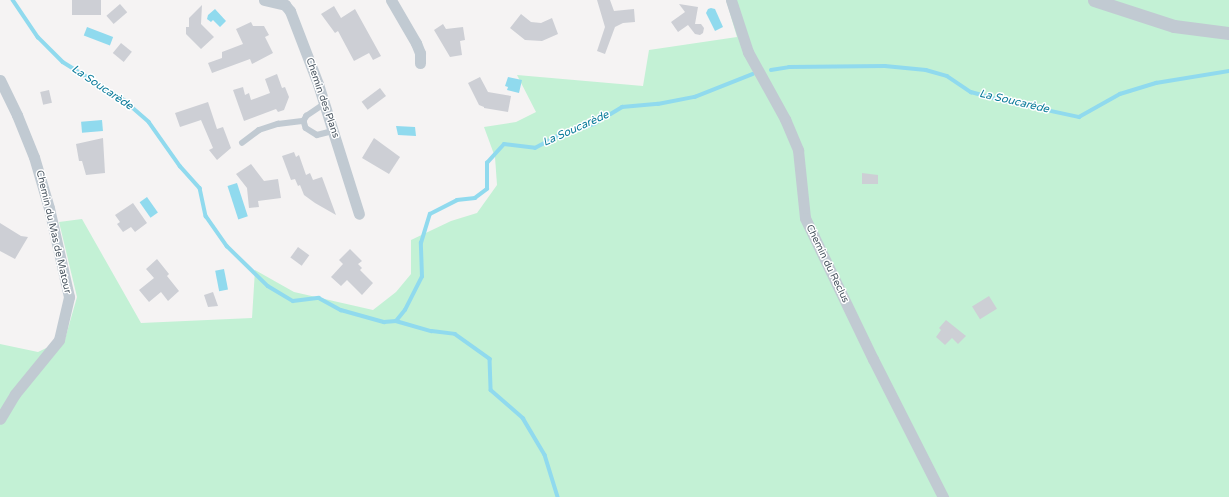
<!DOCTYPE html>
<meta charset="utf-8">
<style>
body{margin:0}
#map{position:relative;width:1229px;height:497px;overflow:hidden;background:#f5f3f3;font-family:"Varela Round",sans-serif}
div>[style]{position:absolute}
.green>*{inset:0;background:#c3f1d5}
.water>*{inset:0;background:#90daee;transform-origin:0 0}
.stream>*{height:3.5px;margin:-1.75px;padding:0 1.75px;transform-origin:1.75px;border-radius:1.75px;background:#90daee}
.building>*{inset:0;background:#cdcfd5;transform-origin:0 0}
.service>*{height:5.5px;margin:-2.75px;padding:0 2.75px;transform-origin:2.75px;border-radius:2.75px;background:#c1cad2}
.minor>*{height:11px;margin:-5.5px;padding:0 5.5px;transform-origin:5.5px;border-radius:5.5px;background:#c1cad2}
.tertiary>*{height:13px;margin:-6.5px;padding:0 6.5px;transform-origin:6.5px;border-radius:6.5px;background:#c1cad2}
span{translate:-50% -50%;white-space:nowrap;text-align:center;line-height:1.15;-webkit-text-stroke:3px #fff;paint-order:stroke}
.street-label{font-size:10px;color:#4a5661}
.water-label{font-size:11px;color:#0c7c9b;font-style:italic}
</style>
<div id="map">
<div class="green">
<i style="clip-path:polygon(726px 0,1229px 0,1229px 497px,0 497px,0 344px,38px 352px,65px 339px,77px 297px,59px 222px,82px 219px,141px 323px,252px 318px,255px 270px,294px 292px,373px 310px,396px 292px,411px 274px,411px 240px,451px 221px,477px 213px,497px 185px,495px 157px,484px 127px,516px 122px,536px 112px,517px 75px,643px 86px,649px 50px,737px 37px)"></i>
</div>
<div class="water">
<i style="clip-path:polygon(711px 8px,715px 9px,723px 27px,715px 31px,706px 13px,708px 9px)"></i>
<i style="clip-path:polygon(215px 9px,226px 21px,220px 27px,213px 20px,211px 22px,207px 19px,208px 15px)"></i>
<i style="left:87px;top:27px;width:28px;height:9px;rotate:21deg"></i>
<i style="clip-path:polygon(508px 77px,522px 80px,519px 93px,507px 90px,508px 87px,505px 86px)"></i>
<i style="left:102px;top:120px;width:11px;height:21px;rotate:85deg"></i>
<i style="clip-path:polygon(396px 126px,415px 127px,416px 136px,398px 135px)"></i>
<i style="left:237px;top:183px;width:35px;height:10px;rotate:72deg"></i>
<i style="left:147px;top:197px;width:19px;height:9px;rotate:55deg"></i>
<i style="left:224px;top:269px;width:21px;height:9px;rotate:79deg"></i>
</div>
<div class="stream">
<i style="left:13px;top:0;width:45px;rotate:56deg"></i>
<i style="left:38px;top:37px;width:35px;rotate:45deg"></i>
<i style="left:63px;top:62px;width:72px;rotate:31.9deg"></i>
<i style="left:124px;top:100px;width:33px;rotate:41deg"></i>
<i style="left:149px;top:122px;width:54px;rotate:54.8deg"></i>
<i style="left:180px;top:166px;width:30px;rotate:48deg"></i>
<i style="left:200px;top:188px;width:29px;rotate:78deg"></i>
<i style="left:206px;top:216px;width:37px;rotate:55deg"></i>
<i style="left:227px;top:246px;width:57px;rotate:44.3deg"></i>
<i style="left:268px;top:286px;width:29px;rotate:31deg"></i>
<i style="left:293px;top:301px;width:26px;rotate:-7deg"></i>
<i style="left:319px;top:298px;width:25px;rotate:29deg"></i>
<i style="left:341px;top:310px;width:45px;rotate:15.6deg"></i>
<i style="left:384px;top:322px;width:12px;rotate:-5deg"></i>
<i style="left:396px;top:321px;width:14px;rotate:-51deg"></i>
<i style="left:405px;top:310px;width:37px;rotate:-63deg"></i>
<i style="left:422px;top:277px;width:34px;rotate:-92deg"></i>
<i style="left:421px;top:243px;width:30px;rotate:-73deg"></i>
<i style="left:430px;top:214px;width:30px;rotate:-27deg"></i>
<i style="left:457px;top:200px;width:18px;rotate:-6deg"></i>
<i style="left:475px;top:198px;width:15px;rotate:-37deg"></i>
<i style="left:487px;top:189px;width:26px;rotate:-90deg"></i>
<i style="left:487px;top:163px;width:25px;rotate:-48deg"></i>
<i style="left:504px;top:144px;width:31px;rotate:7deg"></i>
<i style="left:535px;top:148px;width:24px;rotate:-28deg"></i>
<i style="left:556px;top:137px;width:40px;rotate:-18.9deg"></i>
<i style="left:594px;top:124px;width:33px;rotate:-31deg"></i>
<i style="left:622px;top:107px;width:36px;rotate:-5deg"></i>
<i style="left:658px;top:104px;width:38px;rotate:-11deg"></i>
<i style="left:695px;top:97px;width:62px;rotate:-21.6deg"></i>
<i style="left:771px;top:70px;width:18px;rotate:-9deg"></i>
<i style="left:789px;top:67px;width:96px;rotate:-0.6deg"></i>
<i style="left:885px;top:66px;width:41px;rotate:5.6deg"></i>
<i style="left:926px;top:70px;width:22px;rotate:16deg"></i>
<i style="left:947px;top:76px;width:29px;rotate:34deg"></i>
<i style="left:971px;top:92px;width:35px;rotate:15deg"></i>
<i style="left:1005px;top:101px;width:76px;rotate:12.2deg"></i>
<i style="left:1079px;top:117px;width:47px;rotate:-29.3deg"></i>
<i style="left:1120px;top:94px;width:38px;rotate:-17deg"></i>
<i style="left:1156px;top:83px;width:74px;rotate:-9.3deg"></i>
<i style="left:396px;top:321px;width:37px;rotate:16deg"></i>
<i style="left:432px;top:331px;width:23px;rotate:7deg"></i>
<i style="left:455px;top:334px;width:43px;rotate:35.5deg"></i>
<i style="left:490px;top:359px;width:31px;rotate:88deg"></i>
<i style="left:491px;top:390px;width:43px;rotate:41.2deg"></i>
<i style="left:523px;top:418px;width:43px;rotate:59.3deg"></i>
<i style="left:545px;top:455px;width:44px;rotate:72.8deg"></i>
</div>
<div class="building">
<i style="left:72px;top:0;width:29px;height:15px"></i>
<i style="clip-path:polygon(597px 0,610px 0,614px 11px,634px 9px,635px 22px,623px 23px,615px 27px,605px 54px,597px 51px,605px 27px)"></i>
<i style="left:120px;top:4px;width:11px;height:18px;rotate:49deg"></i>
<i style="clip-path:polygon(679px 4px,698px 7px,695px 24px,701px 24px,704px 28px,703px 33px,700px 35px,695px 34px,688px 25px,678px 32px,671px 22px,685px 12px)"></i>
<i style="clip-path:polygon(202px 5px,201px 24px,214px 37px,201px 49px,186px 34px,186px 27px,189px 27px,189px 18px)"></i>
<i style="clip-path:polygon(334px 6px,341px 18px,355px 9px,381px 56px,373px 60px,369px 53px,354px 61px,338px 31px,335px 33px,321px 14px)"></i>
<i style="clip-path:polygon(521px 14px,531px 22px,541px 23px,552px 18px,558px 34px,542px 41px,525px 40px,510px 28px)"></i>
<i style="clip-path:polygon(251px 22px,253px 26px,264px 26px,269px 35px,265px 37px,273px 53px,252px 64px,250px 59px,212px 73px,208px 63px,222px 58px,222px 52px,243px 44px,236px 29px)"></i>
<i style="clip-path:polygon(443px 24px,446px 29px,463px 27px,465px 40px,460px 41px,462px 55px,450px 57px,434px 30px)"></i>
<i style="left:121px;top:43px;width:14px;height:13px;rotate:39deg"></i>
<i style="clip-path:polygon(277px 74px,282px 88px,285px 87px,289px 97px,284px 110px,278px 112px,276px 109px,244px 121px,233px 90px,243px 87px,245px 95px,249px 93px,251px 100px,270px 93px,265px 79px)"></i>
<i style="clip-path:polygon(480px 77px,488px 92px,511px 96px,508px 112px,484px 108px,484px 107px,479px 105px,468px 83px)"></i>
<i style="left:380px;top:88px;width:10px;height:23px;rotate:53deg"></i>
<i style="left:49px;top:90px;width:13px;height:9px;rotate:77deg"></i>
<i style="clip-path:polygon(208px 102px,217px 129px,223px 127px,231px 148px,217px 160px,209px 150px,213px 148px,201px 120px,180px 127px,175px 113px)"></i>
<i style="clip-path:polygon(103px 138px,105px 173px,86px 175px,82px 161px,79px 161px,76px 144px)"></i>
<i style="clip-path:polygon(374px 138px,400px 157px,389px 174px,362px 158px)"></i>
<i style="clip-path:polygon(294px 152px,296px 157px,299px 155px,306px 175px,310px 173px,313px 180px,322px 177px,336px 215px,315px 203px,304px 195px,300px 185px,298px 186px,295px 179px,291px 180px,282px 156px)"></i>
<i style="clip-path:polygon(251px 164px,264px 181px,278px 179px,281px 198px,258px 201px,259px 207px,249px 208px,247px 188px,236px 174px)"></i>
<i style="clip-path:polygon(862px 173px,878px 175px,878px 184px,862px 184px)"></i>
<i style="clip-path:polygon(133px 203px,147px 223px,135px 232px,131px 227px,123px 232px,117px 224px,120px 222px,115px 215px)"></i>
<i style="clip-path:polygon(0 223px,21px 236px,28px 237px,15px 259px,0 251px)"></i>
<i style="left:298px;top:247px;width:14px;height:13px;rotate:36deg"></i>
<i style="clip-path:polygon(350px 249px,362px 261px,358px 264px,362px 268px,360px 270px,373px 283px,362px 295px,347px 280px,341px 286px,331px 277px,343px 264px,339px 260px)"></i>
<i style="clip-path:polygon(157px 259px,169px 274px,167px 276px,179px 291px,168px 301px,161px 292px,149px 302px,139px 290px,154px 278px,146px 269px)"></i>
<i style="clip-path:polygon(213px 292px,218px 306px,208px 307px,204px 295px)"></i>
<i style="left:989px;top:296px;width:15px;height:20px;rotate:58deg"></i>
<i style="clip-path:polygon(946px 320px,966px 336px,958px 344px,952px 338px,945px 345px,936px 337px,941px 330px,939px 328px)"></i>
</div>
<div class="service">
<i style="left:325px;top:104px;width:22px;rotate:146deg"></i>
<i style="left:307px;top:116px;width:6px;rotate:121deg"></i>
<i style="left:304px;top:121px;width:7px;rotate:74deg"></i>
<i style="left:306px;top:128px;width:13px;rotate:32deg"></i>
<i style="left:317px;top:135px;width:16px;rotate:-14deg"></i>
<i style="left:242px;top:143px;width:21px;rotate:-37deg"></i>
<i style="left:259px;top:130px;width:20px;rotate:-18deg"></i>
<i style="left:278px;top:124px;width:26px;rotate:-7deg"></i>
</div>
<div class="minor">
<i style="left:264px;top:0;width:22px;rotate:13deg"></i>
<i style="left:285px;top:5px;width:8px;rotate:50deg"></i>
<i style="left:290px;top:11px;width:78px;rotate:69deg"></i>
<i style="left:318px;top:84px;width:136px;rotate:72.5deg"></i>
<i style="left:391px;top:0;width:50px;rotate:59.8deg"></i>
<i style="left:416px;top:43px;width:11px;rotate:68deg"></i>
<i style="left:420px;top:53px;width:10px;rotate:90deg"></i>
<i style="left:731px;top:0;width:55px;rotate:71.9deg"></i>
<i style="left:748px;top:52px;width:77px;rotate:61.1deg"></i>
<i style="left:785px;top:119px;width:34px;rotate:67deg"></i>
<i style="left:798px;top:150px;width:68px;rotate:84.1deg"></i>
<i style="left:805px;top:218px;width:157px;rotate:64.3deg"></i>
<i style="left:873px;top:359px;width:155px;rotate:63.1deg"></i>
<i style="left:0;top:80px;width:39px;rotate:64deg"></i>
<i style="left:17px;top:115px;width:45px;rotate:68deg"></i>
<i style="left:34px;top:157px;width:53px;rotate:73.6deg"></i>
<i style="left:49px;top:208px;width:91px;rotate:77.3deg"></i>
<i style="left:69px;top:297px;width:44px;rotate:103.1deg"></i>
<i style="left:59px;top:340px;width:70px;rotate:129.2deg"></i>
<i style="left:15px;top:394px;width:29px;rotate:121deg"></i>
</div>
<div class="tertiary">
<i style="left:1094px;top:0;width:84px;rotate:18deg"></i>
<i style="left:1174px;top:26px;width:55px;rotate:7.3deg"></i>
</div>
<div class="street-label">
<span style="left:322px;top:98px;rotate:71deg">Chemin des Plans</span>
<span style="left:53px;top:232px;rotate:77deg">Chemin du Mas de Matour</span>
<span style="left:827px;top:264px;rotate:64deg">Chemin du Reclus</span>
</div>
<div class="water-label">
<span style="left:102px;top:88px;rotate:34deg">La Soucarède</span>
<span style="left:1014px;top:102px;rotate:13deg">La Soucarède</span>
<span style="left:576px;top:129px;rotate:-24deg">La Soucarède</span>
</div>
</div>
